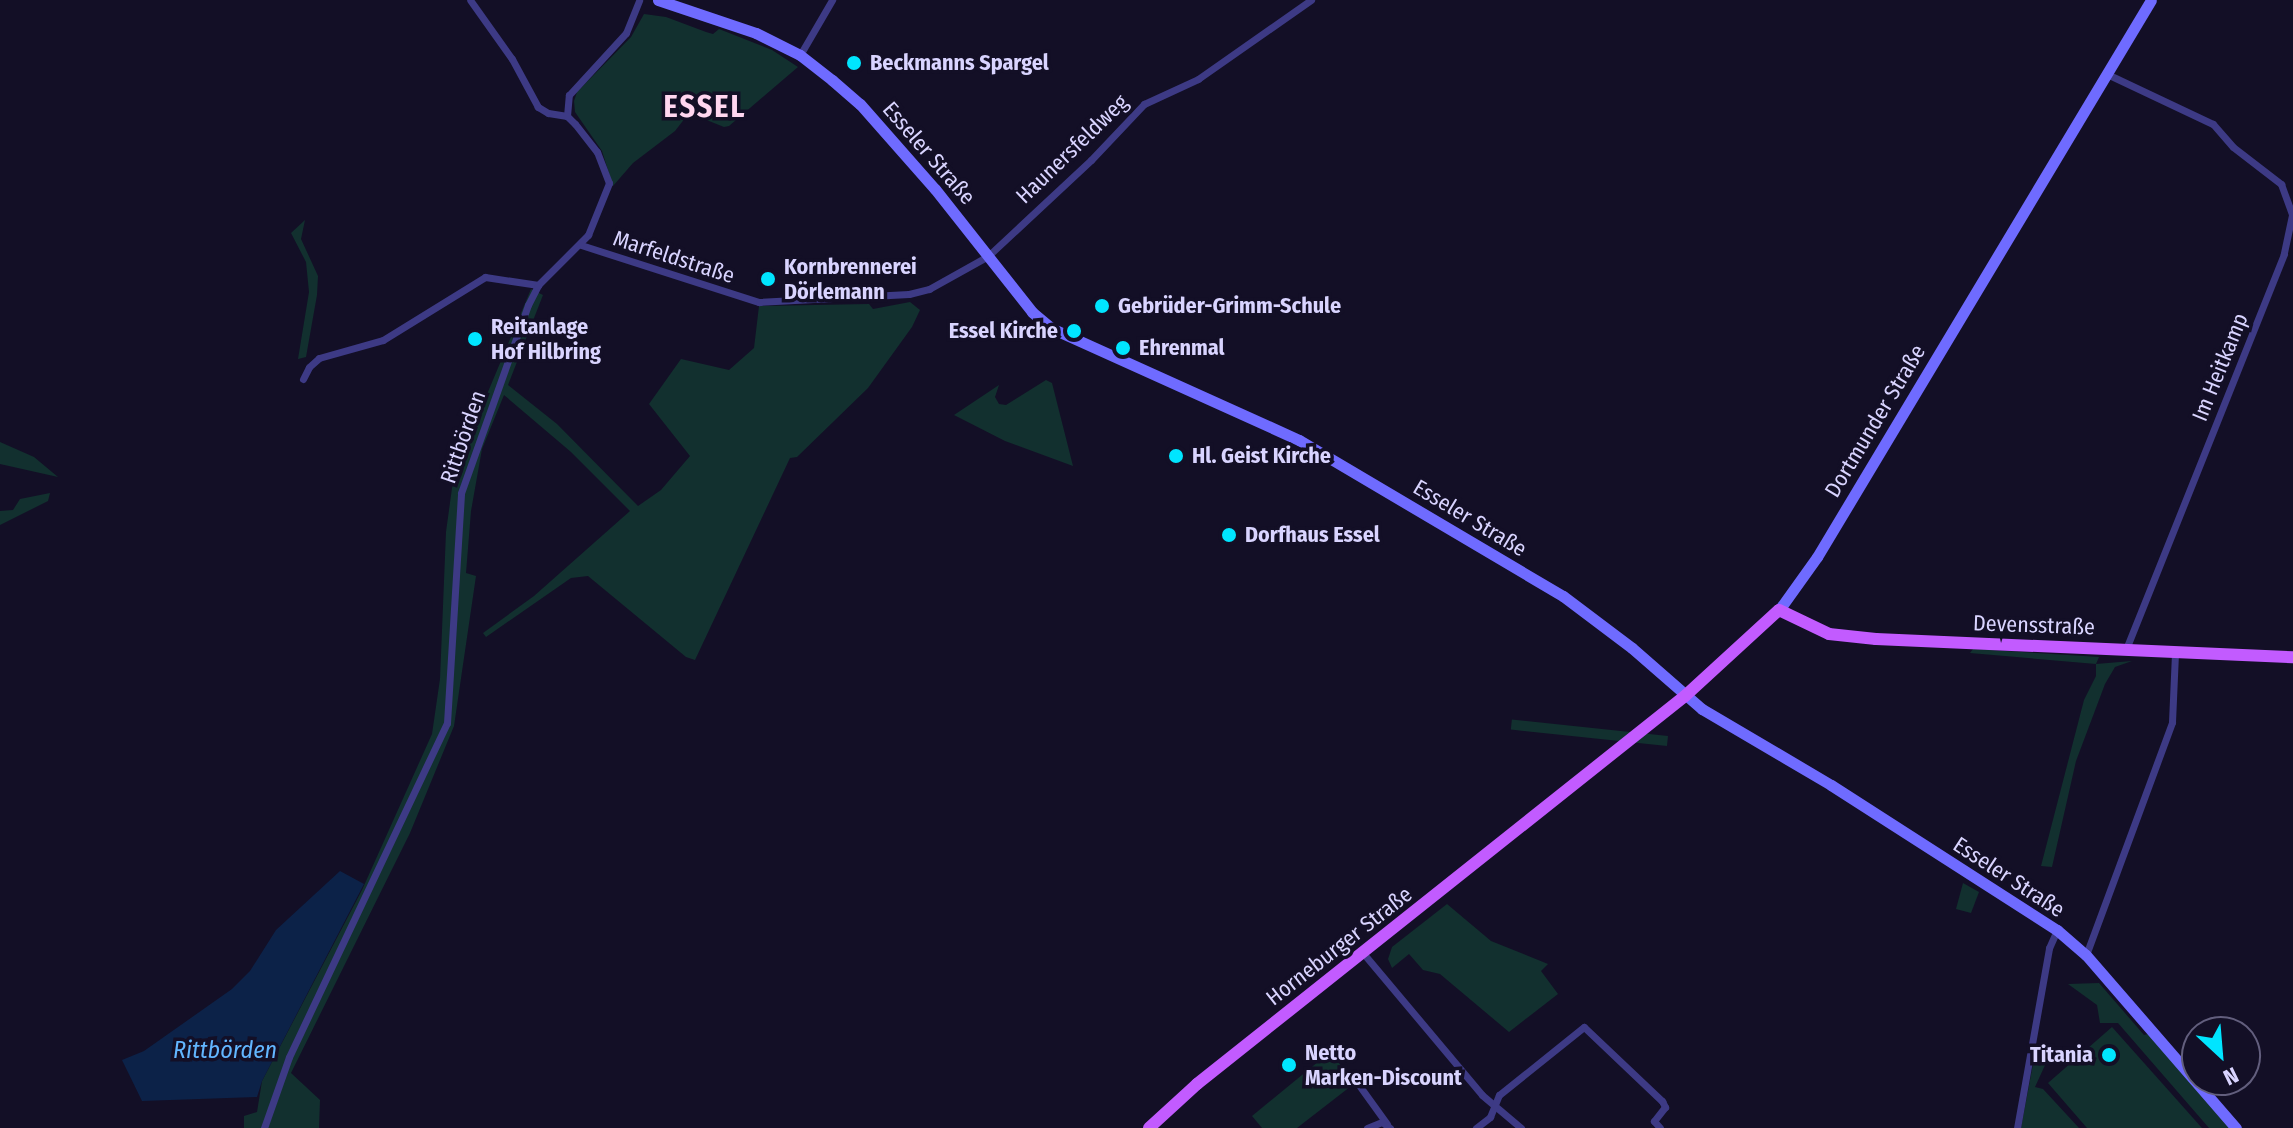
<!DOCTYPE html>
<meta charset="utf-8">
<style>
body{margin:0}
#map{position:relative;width:2293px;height:1128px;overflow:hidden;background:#130f26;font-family:"Fira Sans Condensed",sans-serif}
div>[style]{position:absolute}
.green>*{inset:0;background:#12302f;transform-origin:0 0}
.water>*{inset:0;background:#0c2248}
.street>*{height:7px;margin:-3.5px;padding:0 3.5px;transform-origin:3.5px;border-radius:3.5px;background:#3d3a85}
.secondary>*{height:11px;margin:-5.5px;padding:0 5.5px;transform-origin:5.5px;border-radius:5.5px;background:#6f6bff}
.primary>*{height:12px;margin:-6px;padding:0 6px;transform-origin:6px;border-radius:6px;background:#c25bff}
.dots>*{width:22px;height:22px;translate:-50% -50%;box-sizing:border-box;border:4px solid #130f26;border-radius:50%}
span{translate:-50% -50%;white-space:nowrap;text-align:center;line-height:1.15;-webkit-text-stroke:7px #130f26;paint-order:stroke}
.poi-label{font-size:22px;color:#d9d4ff;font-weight:700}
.left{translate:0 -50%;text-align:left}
.right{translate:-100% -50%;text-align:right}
.street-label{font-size:22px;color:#d9d4ff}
.water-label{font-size:24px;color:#62b6ff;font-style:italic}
.district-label{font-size:30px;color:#ffd6f0;font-weight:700;letter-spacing:2px}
.north{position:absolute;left:2181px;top:1016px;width:80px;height:80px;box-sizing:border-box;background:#130f26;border:2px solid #625e7d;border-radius:50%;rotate:154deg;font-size:22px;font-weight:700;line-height:32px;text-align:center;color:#d9d4ff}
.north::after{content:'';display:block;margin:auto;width:28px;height:36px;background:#00e5ff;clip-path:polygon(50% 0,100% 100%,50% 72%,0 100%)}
</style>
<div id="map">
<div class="green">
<i style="clip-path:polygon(644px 14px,666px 17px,706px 32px,713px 34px,719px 29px,772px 50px,798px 67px,729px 126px,724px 127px,689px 113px,675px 131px,633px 163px,613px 186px,602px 151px,575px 112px,574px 101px,577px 92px,631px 37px)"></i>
<i style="clip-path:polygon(305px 220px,301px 239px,318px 276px,317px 295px,306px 357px,298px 359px,309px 292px,306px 262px,291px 233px)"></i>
<i style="clip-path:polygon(531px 289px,543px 295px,508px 385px,557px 424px,638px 506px,661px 490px,690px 456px,649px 404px,681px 359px,729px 370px,754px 348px,759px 306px,869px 304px,873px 309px,910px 302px,920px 310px,912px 327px,868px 388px,797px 457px,790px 458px,695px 660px,686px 657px,588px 576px,571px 578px,486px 637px,483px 633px,534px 596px,630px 511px,571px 452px,504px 395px,482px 449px,471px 511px,466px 573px,476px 576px,454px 726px,410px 833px,291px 1073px,320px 1100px,319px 1128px,244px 1128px,244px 1116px,257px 1112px,262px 1081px,362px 890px,432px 734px,440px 679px,446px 532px,452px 488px,462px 454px)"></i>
<i style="clip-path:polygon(1046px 380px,1052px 383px,1073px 466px,1005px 441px,954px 415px,999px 385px,995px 397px,999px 404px,1006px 405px)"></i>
<i style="clip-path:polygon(0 442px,34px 457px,58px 477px,0 464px)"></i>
<i style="clip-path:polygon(50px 493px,48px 501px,0 525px,0 511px,13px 510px,20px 499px)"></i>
<i style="clip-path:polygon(1973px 649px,2099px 657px,2096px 664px,2132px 661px,2115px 667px,2105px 684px,2076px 761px,2052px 867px,2041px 866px,2084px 700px,2096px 676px,2096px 664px,1970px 653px)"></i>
<i style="left:1668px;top:736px;width:10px;height:157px;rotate:96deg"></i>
<i style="clip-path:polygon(1963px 883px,1979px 892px,1971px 913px,1956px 909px)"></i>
<i style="clip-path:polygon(1447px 904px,1491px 941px,1548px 964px,1541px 971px,1558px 994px,1509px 1032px,1440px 974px,1423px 970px,1409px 954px,1392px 968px,1388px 959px,1392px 947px)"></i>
<i style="clip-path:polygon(2099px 983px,2144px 1035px,2148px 1034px,2230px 1128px,2209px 1128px,2118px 1023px,2100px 1023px,2097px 1005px,2068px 984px)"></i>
<i style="clip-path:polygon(2112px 1027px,2202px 1128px,2087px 1128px,2048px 1083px)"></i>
<i style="clip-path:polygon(1330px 1052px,1355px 1083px,1297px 1128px,1262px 1128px,1252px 1116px)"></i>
<i style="clip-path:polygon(2034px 1059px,2046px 1063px,2035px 1087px,2043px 1089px,2079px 1128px,2021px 1128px)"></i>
</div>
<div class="water">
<i style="clip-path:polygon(340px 871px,364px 884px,262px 1081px,257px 1097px,142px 1101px,122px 1060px,144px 1051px,232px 989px,250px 971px,276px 930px)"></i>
</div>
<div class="street">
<i style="left:800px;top:55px;width:64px;rotate:-59.8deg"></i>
<i style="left:2107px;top:74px;width:117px;rotate:25.3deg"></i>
<i style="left:2213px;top:124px;width:30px;rotate:49deg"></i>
<i style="left:2233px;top:147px;width:61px;rotate:37.6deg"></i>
<i style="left:2281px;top:184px;width:33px;rotate:70deg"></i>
<i style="left:2292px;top:215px;width:40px;rotate:102deg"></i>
<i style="left:2284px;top:254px;width:425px;rotate:111.8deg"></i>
<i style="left:567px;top:116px;width:21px;rotate:-85deg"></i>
<i style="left:569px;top:95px;width:84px;rotate:-47.4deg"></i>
<i style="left:626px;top:33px;width:35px;rotate:-68deg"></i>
<i style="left:581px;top:245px;width:187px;rotate:17.8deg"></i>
<i style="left:759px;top:302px;width:150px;rotate:-3.1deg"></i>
<i style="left:909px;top:294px;width:21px;rotate:-14deg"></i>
<i style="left:929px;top:289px;width:68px;rotate:-29.2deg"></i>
<i style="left:988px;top:256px;width:141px;rotate:-43deg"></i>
<i style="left:1091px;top:160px;width:77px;rotate:-46.6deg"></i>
<i style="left:1144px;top:104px;width:60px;rotate:-24.8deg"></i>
<i style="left:1198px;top:79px;width:138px;rotate:-35deg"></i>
<i style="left:303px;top:379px;width:13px;rotate:-63deg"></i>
<i style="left:309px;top:367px;width:13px;rotate:-42deg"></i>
<i style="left:319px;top:358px;width:66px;rotate:-15.7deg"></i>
<i style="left:383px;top:340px;width:120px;rotate:-31.7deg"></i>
<i style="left:485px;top:277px;width:54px;rotate:8.6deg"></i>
<i style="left:1363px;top:953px;width:185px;rotate:50deg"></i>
<i style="left:1482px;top:1095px;width:51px;rotate:40.2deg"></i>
<i style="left:2086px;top:955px;width:248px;rotate:-69.7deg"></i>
<i style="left:2172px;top:722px;width:70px;rotate:-87.5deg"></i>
<i style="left:1356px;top:1081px;width:53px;rotate:54.2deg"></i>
<i style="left:264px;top:1128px;width:75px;rotate:-70.6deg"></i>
<i style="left:289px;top:1057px;width:369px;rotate:-64.7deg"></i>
<i style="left:447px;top:723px;width:230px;rotate:-86.5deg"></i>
<i style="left:461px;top:493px;width:200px;rotate:-70.4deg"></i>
<i style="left:528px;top:305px;width:22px;rotate:-63deg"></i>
<i style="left:538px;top:285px;width:71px;rotate:-45deg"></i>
<i style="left:588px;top:235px;width:56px;rotate:-68deg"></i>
<i style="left:609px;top:183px;width:33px;rotate:-111deg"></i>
<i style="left:597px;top:152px;width:36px;rotate:-128deg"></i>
<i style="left:575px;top:124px;width:11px;rotate:-135deg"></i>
<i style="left:567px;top:116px;width:19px;rotate:-171deg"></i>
<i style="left:548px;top:113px;width:12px;rotate:-149deg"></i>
<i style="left:538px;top:107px;width:55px;rotate:-118.4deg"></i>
<i style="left:512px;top:59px;width:72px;rotate:-125.4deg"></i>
<i style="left:1367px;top:1128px;width:16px;rotate:-22deg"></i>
<i style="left:1382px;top:1122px;width:10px;rotate:37deg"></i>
<i style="left:1476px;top:1128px;width:18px;rotate:-38deg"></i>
<i style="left:1490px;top:1117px;width:24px;rotate:-68deg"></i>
<i style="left:1499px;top:1095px;width:109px;rotate:-38.7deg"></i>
<i style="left:1584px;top:1027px;width:108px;rotate:43.5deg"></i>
<i style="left:1662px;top:1101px;width:7px;rotate:63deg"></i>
<i style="left:1665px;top:1107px;width:18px;rotate:128deg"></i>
<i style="left:1654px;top:1121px;width:9px;rotate:49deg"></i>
<i style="left:2017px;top:1128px;width:183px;rotate:-79.9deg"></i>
<i style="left:2049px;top:948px;width:20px;rotate:-66deg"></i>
</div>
<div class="secondary">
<i style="left:658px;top:0;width:103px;rotate:18.6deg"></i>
<i style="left:756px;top:33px;width:49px;rotate:26.6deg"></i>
<i style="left:800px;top:55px;width:41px;rotate:38deg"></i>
<i style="left:832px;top:80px;width:37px;rotate:41deg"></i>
<i style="left:860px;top:104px;width:113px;rotate:48.6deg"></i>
<i style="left:935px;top:189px;width:157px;rotate:51.7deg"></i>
<i style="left:1032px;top:312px;width:25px;rotate:40deg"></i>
<i style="left:1051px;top:328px;width:272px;rotate:24.3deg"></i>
<i style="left:1299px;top:440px;width:307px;rotate:30.6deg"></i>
<i style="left:1563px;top:596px;width:86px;rotate:37deg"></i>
<i style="left:1632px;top:648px;width:93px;rotate:41.1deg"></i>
<i style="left:1702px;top:709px;width:150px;rotate:30.5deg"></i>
<i style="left:1831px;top:785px;width:269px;rotate:32.7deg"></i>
<i style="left:2057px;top:930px;width:38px;rotate:41deg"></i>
<i style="left:2086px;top:955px;width:229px;rotate:49.1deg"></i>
<i style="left:1779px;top:610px;width:65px;rotate:-54.4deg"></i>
<i style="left:1817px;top:557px;width:649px;rotate:-59.05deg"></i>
</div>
<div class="primary">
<i style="left:1149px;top:1128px;width:65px;rotate:-42.5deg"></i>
<i style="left:1197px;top:1084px;width:623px;rotate:-38.49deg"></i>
<i style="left:1685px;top:696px;width:127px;rotate:-42.5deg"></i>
<i style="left:1779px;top:610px;width:55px;rotate:25.6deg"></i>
<i style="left:1829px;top:634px;width:47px;rotate:6.1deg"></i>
<i style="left:1876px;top:639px;width:417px;rotate:2.5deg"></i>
</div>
<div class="dots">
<i style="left:854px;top:63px;background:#00e5ff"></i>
<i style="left:768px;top:279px;background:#00e5ff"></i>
<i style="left:1102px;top:306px;background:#00e5ff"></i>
<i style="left:1074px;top:331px;background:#00e5ff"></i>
<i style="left:475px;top:339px;background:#00e5ff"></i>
<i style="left:1123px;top:348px;background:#00e5ff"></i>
<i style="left:1176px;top:456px;background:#00e5ff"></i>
<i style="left:1229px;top:535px;background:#00e5ff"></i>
<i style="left:2109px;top:1055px;background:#00e5ff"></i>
<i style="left:1289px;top:1065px;background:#00e5ff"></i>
</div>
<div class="poi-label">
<span class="left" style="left:870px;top:63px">Beckmanns Spargel</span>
<span class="left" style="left:784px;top:279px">Kornbrennerei<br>Dörlemann</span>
<span class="left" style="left:1118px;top:306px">Gebrüder-Grimm-Schule</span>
<span class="left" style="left:491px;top:339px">Reitanlage<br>Hof Hilbring</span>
<span class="right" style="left:1058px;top:331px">Essel Kirche</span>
<span class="left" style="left:1139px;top:348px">Ehrenmal</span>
<span class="left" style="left:1192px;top:456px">Hl. Geist Kirche</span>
<span class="left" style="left:1245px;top:535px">Dorfhaus Essel</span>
<span class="left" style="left:1305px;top:1065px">Netto<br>Marken-Discount</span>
<span class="right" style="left:2093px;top:1055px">Titania</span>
</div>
<div class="street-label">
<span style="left:1072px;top:149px;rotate:-44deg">Haunersfeldweg</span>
<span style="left:929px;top:153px;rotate:49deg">Esseler Straße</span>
<span style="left:674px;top:257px;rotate:18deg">Marfeldstraße</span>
<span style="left:2220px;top:367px;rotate:-68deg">Im Heitkamp</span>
<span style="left:1875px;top:421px;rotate:-59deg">Dortmunder Straße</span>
<span style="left:463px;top:437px;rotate:-71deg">Rittbörden</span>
<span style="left:1470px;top:518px;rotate:31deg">Esseler Straße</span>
<span style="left:2034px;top:625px;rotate:2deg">Devensstraße</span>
<span style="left:2009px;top:877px;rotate:33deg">Esseler Straße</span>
<span style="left:1339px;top:946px;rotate:-38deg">Horneburger Straße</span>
</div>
<div class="water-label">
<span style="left:225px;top:1051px">Rittbörden</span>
</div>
<div class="district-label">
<span style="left:705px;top:107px">ESSEL</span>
</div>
<div class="north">N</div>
</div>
